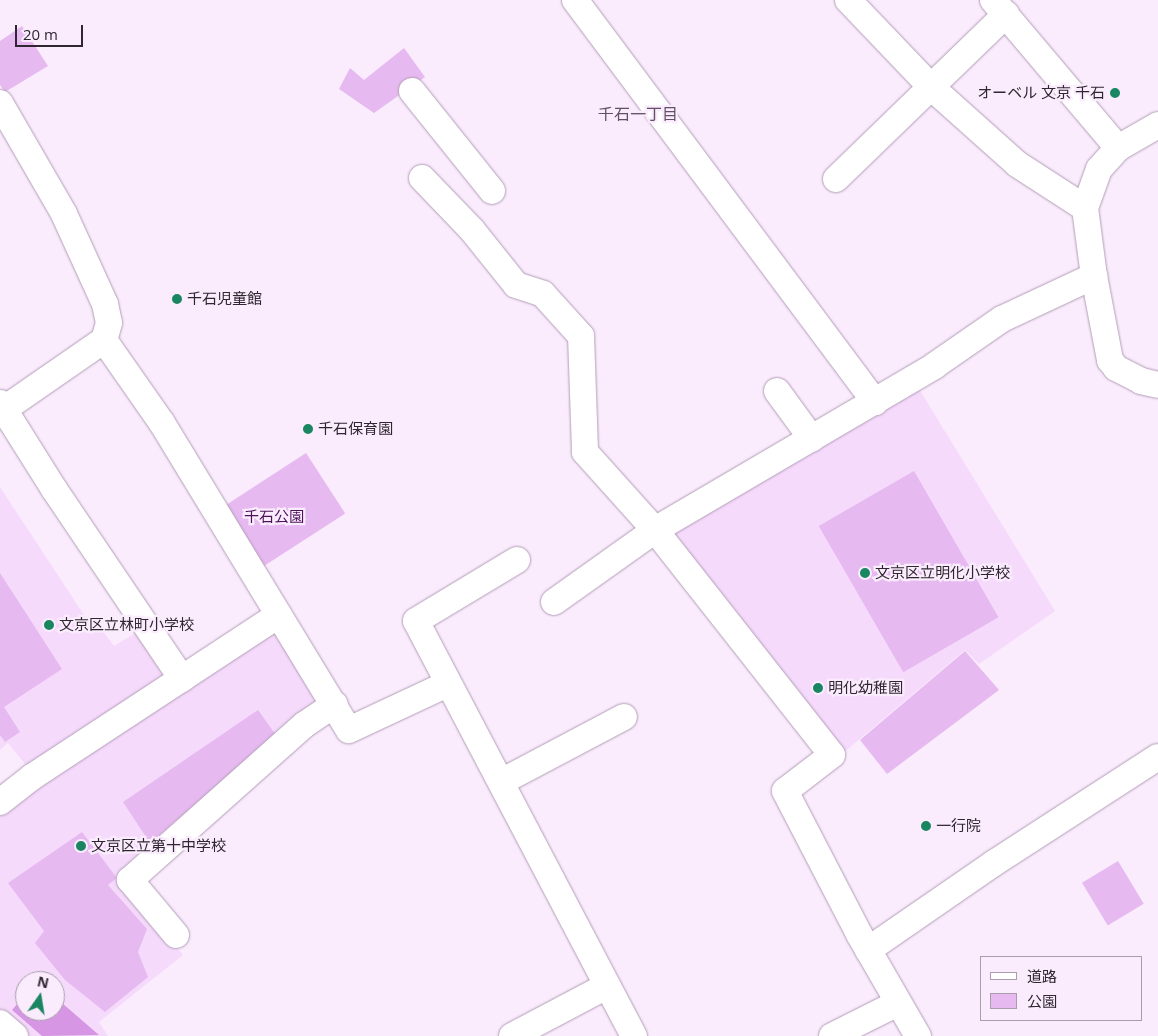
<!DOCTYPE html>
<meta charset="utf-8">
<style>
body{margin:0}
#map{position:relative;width:1158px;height:1036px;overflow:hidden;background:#faecfd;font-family:"Open Sans","Noto Sans JP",sans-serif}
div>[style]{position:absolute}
.built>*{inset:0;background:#f5dafc}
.green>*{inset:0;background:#e6baf0;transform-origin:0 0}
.water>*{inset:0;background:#d696e4}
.roads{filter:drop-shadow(0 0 1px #b39db7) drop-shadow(0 0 1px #b39db7)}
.minor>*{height:26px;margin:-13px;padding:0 13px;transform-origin:13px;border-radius:13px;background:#fff}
.dots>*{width:14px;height:14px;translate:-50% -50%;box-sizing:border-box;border:2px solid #faecfd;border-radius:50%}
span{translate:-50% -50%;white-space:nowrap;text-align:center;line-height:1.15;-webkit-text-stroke:4.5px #faecfd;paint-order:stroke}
.poi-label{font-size:15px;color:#2f2631}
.right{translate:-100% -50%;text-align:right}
.left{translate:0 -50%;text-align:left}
.park-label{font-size:15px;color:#4c1258}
.neighbourhood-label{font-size:16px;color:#635067}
.legend{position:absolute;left:980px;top:956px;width:162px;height:65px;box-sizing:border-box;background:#faecfd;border:1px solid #a99dab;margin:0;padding:6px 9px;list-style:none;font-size:15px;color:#2f2631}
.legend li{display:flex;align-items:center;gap:10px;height:25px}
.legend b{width:25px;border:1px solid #a99dab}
.north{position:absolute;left:15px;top:971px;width:50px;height:50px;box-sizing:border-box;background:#faecfd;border:1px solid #a99dab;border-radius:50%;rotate:13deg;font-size:14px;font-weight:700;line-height:20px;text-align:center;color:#2f2631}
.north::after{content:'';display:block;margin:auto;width:18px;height:22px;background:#1a8561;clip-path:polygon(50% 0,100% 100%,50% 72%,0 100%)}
.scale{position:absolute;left:15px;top:25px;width:68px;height:22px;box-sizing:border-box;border:2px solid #2f2631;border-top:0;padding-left:6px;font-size:15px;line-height:18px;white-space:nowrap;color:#2f2631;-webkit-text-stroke:4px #faecfd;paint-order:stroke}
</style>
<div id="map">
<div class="built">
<i style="clip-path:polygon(916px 384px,1055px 611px,979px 664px,965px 650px,842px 754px,667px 535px)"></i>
<i style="clip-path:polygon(0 487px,86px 618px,91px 615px,114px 646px,137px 632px,167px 676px,30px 770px,8px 743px,0 750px)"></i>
<i style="clip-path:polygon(evenodd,269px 630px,279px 633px,318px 701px,123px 880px,183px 955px,99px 1022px,108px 1036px,28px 1036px,0 1012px,0 812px,269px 630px,25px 981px,55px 981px,55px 1011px,25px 1011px,25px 981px)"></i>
</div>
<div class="green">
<i style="clip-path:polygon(22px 26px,48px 66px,5px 92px,0 85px,0 41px)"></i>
<i style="clip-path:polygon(404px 48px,425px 77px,374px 113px,339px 89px,350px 68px,364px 80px)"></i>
<i style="left:306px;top:453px;width:72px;height:100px;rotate:57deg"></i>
<i style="left:914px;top:471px;width:169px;height:110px;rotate:60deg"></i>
<i style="clip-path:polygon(0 573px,62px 669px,4px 707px,20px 732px,5px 742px,0 735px)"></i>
<i style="clip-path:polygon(965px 651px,999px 690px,887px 774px,860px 740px)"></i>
<i style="clip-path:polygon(258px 710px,276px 735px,150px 843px,123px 802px)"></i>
<i style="clip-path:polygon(82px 832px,117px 878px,108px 885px,147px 929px,138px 952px,148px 977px,105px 1012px,65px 980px,35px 943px,44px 931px,8px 883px)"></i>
<i style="left:1118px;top:861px;width:50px;height:42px;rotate:59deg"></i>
</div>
<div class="water">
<i style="clip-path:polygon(25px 995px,25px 1011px,55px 1011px,55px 997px,99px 1035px,42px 1036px,12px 1010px)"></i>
</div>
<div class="roads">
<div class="minor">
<i style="left:575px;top:0;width:502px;rotate:53.27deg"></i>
<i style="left:848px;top:0;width:120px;rotate:46.3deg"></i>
<i style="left:931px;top:87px;width:115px;rotate:41.8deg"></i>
<i style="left:1017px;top:164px;width:81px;rotate:32.9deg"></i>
<i style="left:993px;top:0;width:194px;rotate:49.8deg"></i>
<i style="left:412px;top:91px;width:128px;rotate:51.3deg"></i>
<i style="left:0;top:103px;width:128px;rotate:60deg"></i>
<i style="left:64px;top:214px;width:99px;rotate:65.5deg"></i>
<i style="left:105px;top:304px;width:19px;rotate:78deg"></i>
<i style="left:109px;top:323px;width:18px;rotate:106deg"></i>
<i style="left:104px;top:340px;width:101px;rotate:55.1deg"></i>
<i style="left:162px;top:423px;width:359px;rotate:58.7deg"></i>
<i style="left:349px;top:730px;width:108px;rotate:-25.1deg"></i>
<i style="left:1158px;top:125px;width:46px;rotate:150.1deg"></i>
<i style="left:1118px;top:148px;width:28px;rotate:132deg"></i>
<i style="left:1099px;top:169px;width:41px;rotate:109.7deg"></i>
<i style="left:1085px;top:208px;width:69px;rotate:82.5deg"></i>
<i style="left:1094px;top:276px;width:86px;rotate:79.2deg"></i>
<i style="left:1110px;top:360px;width:10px;rotate:53deg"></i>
<i style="left:1116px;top:368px;width:28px;rotate:27deg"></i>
<i style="left:1141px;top:381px;width:17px;rotate:13deg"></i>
<i style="left:422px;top:178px;width:72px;rotate:46.1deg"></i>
<i style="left:472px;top:230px;width:70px;rotate:51.3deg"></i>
<i style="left:516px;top:285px;width:28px;rotate:18deg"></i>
<i style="left:543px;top:294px;width:57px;rotate:47.9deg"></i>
<i style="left:581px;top:336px;width:116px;rotate:88deg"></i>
<i style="left:585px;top:452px;width:105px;rotate:48.1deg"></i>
<i style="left:655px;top:530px;width:286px;rotate:51.8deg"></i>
<i style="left:832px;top:755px;width:59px;rotate:142.5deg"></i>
<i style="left:785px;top:791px;width:161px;rotate:62.6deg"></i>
<i style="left:859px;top:934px;width:118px;rotate:60deg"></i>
<i style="left:836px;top:179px;width:237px;rotate:-44.1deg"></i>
<i style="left:777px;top:391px;width:59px;rotate:53.9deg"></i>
<i style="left:0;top:403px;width:102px;rotate:57.9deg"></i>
<i style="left:54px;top:489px;width:229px;rotate:56deg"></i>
<i style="left:0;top:412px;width:126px;rotate:-34.7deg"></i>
<i style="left:517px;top:560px;width:118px;rotate:148.9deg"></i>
<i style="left:416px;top:621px;width:469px;rotate:62.3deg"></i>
<i style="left:554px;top:602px;width:124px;rotate:-35.5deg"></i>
<i style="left:655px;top:530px;width:324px;rotate:-30.4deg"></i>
<i style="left:934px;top:366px;width:83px;rotate:-34.7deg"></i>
<i style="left:1002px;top:319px;width:102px;rotate:-25.1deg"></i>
<i style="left:501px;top:782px;width:139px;rotate:-27.9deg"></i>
<i style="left:0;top:802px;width:41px;rotate:-38deg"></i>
<i style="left:32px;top:777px;width:295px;rotate:-33.3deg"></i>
<i style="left:176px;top:935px;width:72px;rotate:-129.9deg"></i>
<i style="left:130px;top:880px;width:233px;rotate:-41.7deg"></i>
<i style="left:304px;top:725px;width:37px;rotate:-34deg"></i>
<i style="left:868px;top:950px;width:153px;rotate:-34.6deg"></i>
<i style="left:994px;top:863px;width:195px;rotate:-32.9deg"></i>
<i style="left:0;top:1023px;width:20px;rotate:41deg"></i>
<i style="left:512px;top:1036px;width:107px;rotate:-27.8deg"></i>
<i style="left:832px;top:1036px;width:74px;rotate:-26.6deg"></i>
</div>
</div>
<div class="dots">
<i style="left:1115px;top:93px;background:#1a8561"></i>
<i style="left:177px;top:299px;background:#1a8561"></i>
<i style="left:308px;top:429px;background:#1a8561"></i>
<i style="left:865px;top:573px;background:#1a8561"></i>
<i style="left:49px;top:625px;background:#1a8561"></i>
<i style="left:818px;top:688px;background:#1a8561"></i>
<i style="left:926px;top:826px;background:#1a8561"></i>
<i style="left:81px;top:846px;background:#1a8561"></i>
</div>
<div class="poi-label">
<span class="right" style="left:1105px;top:93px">オーベル 文京 千石</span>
<span class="left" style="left:187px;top:299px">千石児童館</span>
<span class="left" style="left:318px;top:429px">千石保育園</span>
<span class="left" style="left:875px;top:573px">文京区立明化小学校</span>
<span class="left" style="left:59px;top:625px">文京区立林町小学校</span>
<span class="left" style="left:828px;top:688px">明化幼稚園</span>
<span class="left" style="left:936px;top:826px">一行院</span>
<span class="left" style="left:91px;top:846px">文京区立第十中学校</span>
</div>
<div class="park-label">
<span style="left:274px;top:517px">千石公園</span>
</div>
<div class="neighbourhood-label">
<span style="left:638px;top:114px">千石一丁目</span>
</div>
<ul class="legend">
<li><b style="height:6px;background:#fff"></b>道路</li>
<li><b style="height:14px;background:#e6baf0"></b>公園</li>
</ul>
<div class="north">N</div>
<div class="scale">20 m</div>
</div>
